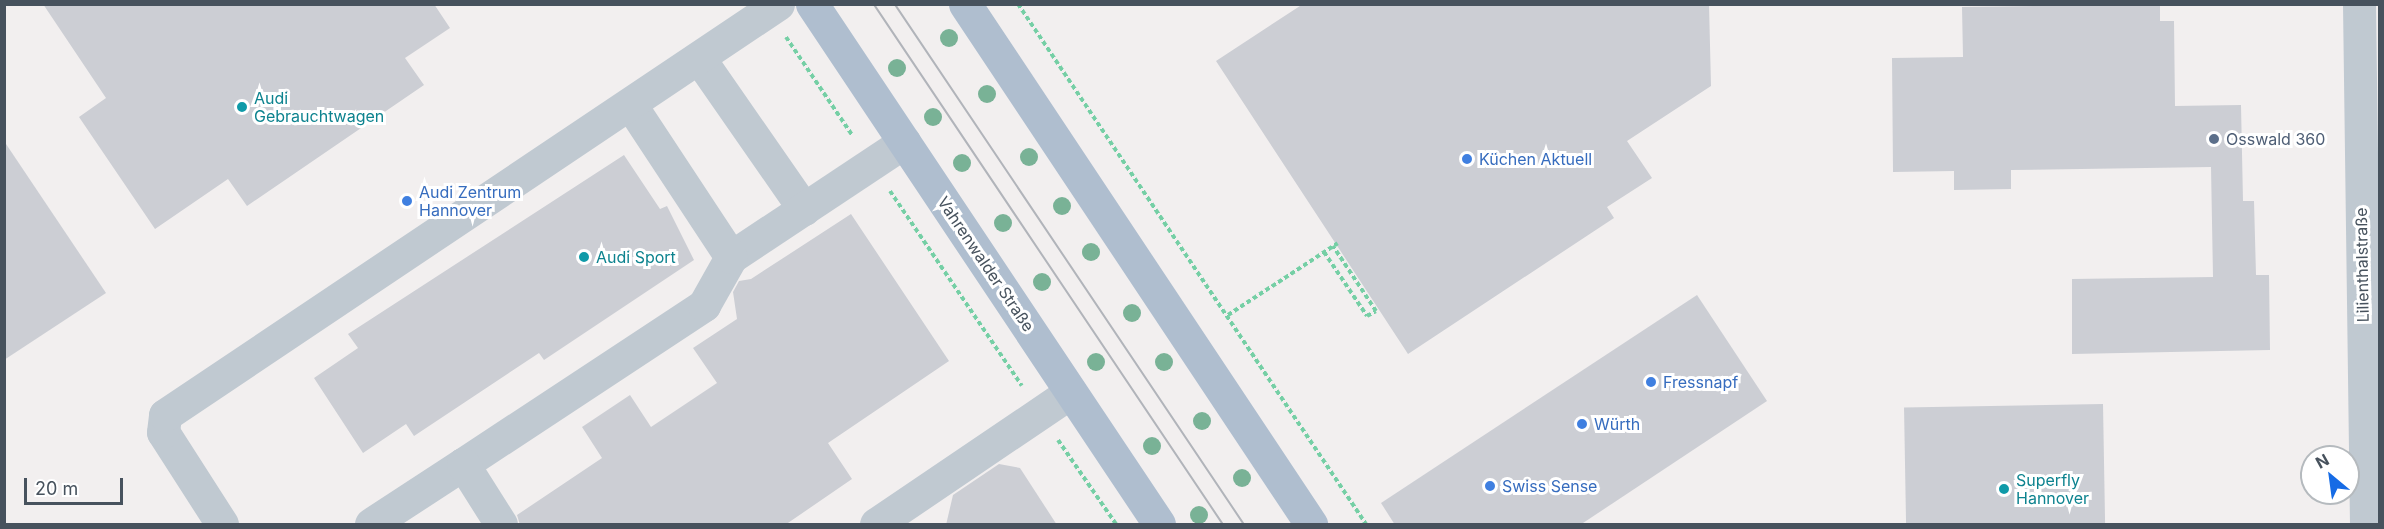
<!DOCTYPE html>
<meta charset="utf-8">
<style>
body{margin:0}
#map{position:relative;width:2384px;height:529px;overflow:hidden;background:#f2efef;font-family:Inter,sans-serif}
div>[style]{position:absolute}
.building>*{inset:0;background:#ccced4;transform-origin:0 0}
.path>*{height:4px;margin-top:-2px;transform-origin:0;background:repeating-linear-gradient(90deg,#75cfa5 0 4.5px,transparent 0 7.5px)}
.minor>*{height:33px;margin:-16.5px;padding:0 16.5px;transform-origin:16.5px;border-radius:16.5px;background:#c0c9d1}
.major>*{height:33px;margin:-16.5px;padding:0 16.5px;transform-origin:16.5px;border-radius:16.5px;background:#afbecf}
.tram>*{height:1.5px;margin:-0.75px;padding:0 0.75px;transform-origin:0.75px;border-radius:0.75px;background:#b1b4ba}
.trees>*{width:18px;height:18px;margin:-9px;border-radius:50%;background:#79b296}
.dots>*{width:16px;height:16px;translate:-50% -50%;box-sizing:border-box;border:3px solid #fff;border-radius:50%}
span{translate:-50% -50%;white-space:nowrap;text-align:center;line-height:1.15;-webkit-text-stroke:6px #fff;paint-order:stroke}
.culture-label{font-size:16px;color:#0d838f}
.left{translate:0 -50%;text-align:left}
.service-label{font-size:16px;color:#4e5e75}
.shop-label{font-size:16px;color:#366cbe}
.street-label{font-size:16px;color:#47525d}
.frame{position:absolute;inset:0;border:6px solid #47525d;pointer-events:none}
.north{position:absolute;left:2300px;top:445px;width:60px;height:60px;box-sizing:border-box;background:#fff;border:2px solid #b5babe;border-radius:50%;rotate:331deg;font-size:16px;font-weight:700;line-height:24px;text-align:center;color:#47525d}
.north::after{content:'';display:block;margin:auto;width:21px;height:27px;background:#166be5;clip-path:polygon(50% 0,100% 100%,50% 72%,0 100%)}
.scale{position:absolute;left:24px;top:478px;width:99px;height:27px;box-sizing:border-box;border:3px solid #47525d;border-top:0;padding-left:8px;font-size:18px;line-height:21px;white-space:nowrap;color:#47525d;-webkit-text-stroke:4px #fff;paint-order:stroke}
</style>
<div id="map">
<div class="building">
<i style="clip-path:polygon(43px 4px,434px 4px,450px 28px,405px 58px,424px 85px,247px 206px,228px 179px,155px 229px,79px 117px,106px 98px)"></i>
<i style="clip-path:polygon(1303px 4px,1709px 4px,1711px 86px,1627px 141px,1652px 178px,1607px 207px,1614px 218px,1408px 354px,1216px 61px)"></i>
<i style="clip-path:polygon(2160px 4px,2160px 21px,2174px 21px,2175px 106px,2241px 105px,2243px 201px,2254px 201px,2256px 275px,2269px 275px,2270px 350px,2072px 354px,2072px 279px,2213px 277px,2211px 167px,2011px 170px,2011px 189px,1954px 190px,1954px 171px,1893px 172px,1892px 58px,1963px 57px,1962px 7px)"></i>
<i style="clip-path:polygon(4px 141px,106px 293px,4px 360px)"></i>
<i style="clip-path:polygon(624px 155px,660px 209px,667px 206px,694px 260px,544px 360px,539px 353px,414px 436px,406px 424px,363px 453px,314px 378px,358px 348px,348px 334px)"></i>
<i style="clip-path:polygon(851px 214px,949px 361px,828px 443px,852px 479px,785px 525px,520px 525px,517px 515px,602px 458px,582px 427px,630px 395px,651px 427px,717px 383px,693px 348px,737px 319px,733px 292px,739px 281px,751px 279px)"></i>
<i style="clip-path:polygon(1697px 295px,1767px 401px,1580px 525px,1395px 525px,1381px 503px)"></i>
<i style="left:2103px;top:404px;width:121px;height:199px;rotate:89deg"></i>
<i style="clip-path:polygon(999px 464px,1020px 468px,1057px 525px,946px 525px,953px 495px)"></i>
</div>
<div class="path">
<i style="left:1018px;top:4px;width:626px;rotate:56.21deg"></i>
<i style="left:786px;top:37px;width:118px;rotate:56deg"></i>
<i style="left:890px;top:191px;width:235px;rotate:55.9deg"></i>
<i style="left:1324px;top:252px;width:77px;rotate:56.1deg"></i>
<i style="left:1367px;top:316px;width:10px;rotate:-29deg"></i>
<i style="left:1376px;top:311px;width:78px;rotate:-123.5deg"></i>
<i style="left:1228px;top:315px;width:131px;rotate:-33.2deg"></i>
<i style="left:1058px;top:440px;width:102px;rotate:55.4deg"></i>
</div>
<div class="minor">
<i style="left:2359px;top:4px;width:520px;rotate:89.23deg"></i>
<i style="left:699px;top:58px;width:184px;rotate:55.2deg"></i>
<i style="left:731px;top:257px;width:208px;rotate:-33.6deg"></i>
<i style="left:463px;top:464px;width:289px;rotate:-33.4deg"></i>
<i style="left:704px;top:305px;width:55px;rotate:-60.6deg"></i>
<i style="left:731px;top:257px;width:183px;rotate:-123.4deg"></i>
<i style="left:222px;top:524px;width:109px;rotate:-122.7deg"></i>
<i style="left:163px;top:432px;width:17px;rotate:-83deg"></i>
<i style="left:165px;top:415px;width:738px;rotate:-33.84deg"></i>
<i style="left:371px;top:524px;width:110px;rotate:-33.1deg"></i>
<i style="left:463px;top:464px;width:71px;rotate:57.7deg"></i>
<i style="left:876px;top:524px;width:235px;rotate:-34.1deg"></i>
</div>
<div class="major">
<i style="left:812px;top:4px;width:625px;rotate:56.28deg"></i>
<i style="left:965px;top:4px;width:625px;rotate:56.36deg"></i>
</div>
<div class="tram">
<i style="left:874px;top:4px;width:626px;rotate:56.13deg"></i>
<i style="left:895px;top:4px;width:626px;rotate:56.13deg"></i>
</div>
<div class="trees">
<i style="left:949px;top:38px"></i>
<i style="left:897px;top:68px"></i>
<i style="left:987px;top:94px"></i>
<i style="left:933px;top:117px"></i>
<i style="left:1029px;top:157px"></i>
<i style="left:962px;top:163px"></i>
<i style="left:1062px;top:206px"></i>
<i style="left:1003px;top:223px"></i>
<i style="left:1091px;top:252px"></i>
<i style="left:1042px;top:282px"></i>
<i style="left:1132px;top:313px"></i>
<i style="left:1096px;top:362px"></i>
<i style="left:1164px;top:362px"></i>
<i style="left:1202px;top:421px"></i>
<i style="left:1152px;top:446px"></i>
<i style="left:1242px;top:478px"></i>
<i style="left:1199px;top:515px"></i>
</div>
<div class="dots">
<i style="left:242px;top:107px;background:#0f9aa8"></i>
<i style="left:2214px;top:139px;background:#5c6f8a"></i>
<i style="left:1467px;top:159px;background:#3f7fe0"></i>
<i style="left:407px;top:201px;background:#3f7fe0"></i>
<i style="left:584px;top:257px;background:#0f9aa8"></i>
<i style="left:1651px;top:382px;background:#3f7fe0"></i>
<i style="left:1582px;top:424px;background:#3f7fe0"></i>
<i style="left:1490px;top:486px;background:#3f7fe0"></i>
<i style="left:2004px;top:489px;background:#0f9aa8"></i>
</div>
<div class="culture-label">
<span class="left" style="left:254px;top:107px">Audi<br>Gebrauchtwagen</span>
<span class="left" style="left:596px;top:257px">Audi Sport</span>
<span class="left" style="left:2016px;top:489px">Superfly<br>Hannover</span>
</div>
<div class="service-label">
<span class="left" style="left:2226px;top:139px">Osswald 360</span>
</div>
<div class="shop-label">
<span class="left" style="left:1479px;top:159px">Küchen Aktuell</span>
<span class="left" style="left:419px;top:201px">Audi Zentrum<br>Hannover</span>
<span class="left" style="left:1663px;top:382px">Fressnapf</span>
<span class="left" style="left:1594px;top:424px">Würth</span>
<span class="left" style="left:1502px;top:486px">Swiss Sense</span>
</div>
<div class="street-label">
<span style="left:986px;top:264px;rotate:56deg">Vahrenwalder Straße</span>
<span style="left:2362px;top:265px;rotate:-91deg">Lilienthalstraße</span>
</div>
<div class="frame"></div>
<div class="north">N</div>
<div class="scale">20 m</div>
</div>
